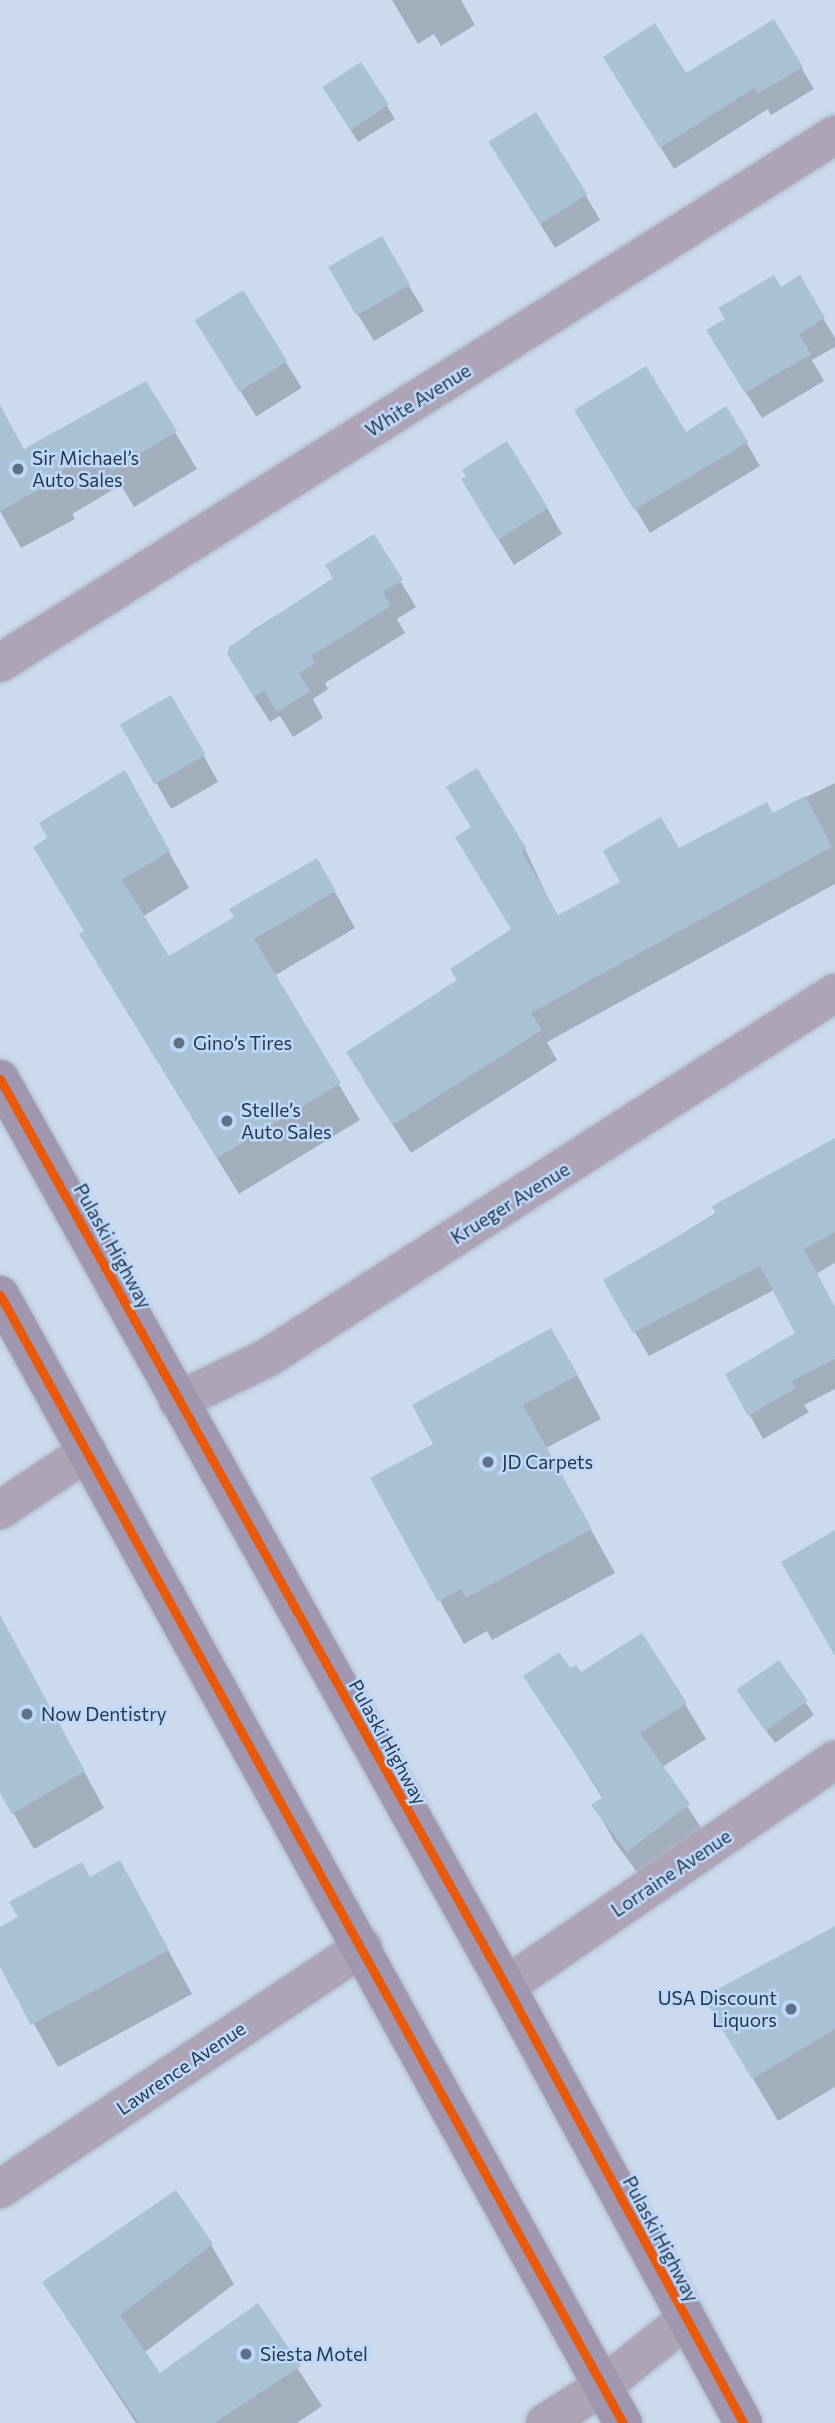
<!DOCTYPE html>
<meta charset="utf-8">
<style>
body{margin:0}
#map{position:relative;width:835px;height:2423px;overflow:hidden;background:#ccdaed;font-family:Commissioner,sans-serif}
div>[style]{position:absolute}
.shadow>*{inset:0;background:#0003;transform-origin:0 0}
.building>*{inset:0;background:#a8c1d4;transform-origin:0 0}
.roads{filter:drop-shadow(0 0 2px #aab7c8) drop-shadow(0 0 2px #aab7c8)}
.minor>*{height:38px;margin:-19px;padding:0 19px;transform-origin:19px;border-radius:19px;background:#ada4b7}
.highway>*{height:38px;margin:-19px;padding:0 19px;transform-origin:19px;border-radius:19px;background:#a096ae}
.cycleway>*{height:9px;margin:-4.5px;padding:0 4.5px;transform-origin:4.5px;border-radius:4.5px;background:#e8590c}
.dots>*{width:19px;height:19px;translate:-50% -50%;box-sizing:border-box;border:4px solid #bed8fa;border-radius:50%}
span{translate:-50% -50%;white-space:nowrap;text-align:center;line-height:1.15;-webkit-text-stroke:5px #bed8fa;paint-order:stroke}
.street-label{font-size:19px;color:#26374e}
.poi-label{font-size:19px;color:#26374e}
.left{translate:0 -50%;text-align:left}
.right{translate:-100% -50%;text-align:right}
</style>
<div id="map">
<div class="shadow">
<i style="clip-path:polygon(392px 0,461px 0,475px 25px,441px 46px,434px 34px,418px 44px)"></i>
<i style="clip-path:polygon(774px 21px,814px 89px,771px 115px,768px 109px,674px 169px,618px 79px,685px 75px)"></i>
<i style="clip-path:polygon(332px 100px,387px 106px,395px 119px,358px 142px)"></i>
<i style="clip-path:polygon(505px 167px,585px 194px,600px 220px,555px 248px)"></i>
<i style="clip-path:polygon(381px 239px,424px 311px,374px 341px,346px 295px)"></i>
<i style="clip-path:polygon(799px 278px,835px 338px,835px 347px,812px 360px,824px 381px,762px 418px,723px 356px)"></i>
<i style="left:242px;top:292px;width:113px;height:54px;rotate:58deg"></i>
<i style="clip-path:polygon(146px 384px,197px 469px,134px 507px,121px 485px,72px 514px,75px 519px,21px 548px,0 511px,0 453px,24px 451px)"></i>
<i style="clip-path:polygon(726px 408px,760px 466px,650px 533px,590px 434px,685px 434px)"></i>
<i style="clip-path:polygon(478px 506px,547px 508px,562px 534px,514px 565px)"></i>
<i style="clip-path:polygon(373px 536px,416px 607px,397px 619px,405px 633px,325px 683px,328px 689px,313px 699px,323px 718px,293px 737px,280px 716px,270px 722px,244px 681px,251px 631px,335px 579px)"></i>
<i style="clip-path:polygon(186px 723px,218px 782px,171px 809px,123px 724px)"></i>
<i style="clip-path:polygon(835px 783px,835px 884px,547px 1042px,557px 1060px,411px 1153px,364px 1081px,513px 930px,474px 866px,525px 849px,557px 917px)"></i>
<i style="clip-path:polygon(145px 809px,189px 888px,142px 917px,168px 958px,236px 918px,317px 860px,355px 928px,274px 976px,360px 1120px,239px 1194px,102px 971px,85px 932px)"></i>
<i style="clip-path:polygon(835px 1140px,835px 1263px,816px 1274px,835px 1309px,835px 1389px,804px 1405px,809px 1412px,763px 1439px,727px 1374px,797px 1334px,774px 1290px,649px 1356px,605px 1281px)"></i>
<i style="clip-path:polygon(576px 1373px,601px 1419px,546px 1448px,615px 1573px,492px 1640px,487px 1631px,464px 1644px,372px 1479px)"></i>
<i style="clip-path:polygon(0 1642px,40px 1691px,104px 1808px,34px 1849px,0 1790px)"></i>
<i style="clip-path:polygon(778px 1662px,814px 1715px,775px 1743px,747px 1704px)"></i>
<i style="clip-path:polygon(570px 1670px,685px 1704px,706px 1739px,662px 1767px,709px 1840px,648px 1887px,614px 1841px,594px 1805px,603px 1799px,526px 1677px)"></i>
<i style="clip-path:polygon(90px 1879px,144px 1906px,192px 1994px,58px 2067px,0 1963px,0 1929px)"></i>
<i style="clip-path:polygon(835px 1928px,835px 2087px,778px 2121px,705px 1997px)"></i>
<i style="clip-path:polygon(211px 2245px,234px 2284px,144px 2353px,159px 2375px,257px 2306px,322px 2406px,297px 2423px,136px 2423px,44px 2283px)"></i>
</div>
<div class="building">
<i style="clip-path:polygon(774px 19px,803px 67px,757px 94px,754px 88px,660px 148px,603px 57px,655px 23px,686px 73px)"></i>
<i style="left:361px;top:62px;width:51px;height:46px;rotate:57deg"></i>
<i style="left:536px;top:112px;width:97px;height:56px;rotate:58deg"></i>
<i style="left:382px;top:236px;width:56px;height:62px;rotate:60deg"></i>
<i style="clip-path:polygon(774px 275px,781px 287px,800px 275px,825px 318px,799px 334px,811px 354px,745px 393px,706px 330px,725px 319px,718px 308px)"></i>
<i style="left:243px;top:290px;width:84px;height:57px;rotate:58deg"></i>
<i style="clip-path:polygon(646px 366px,686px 432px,726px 406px,748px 442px,634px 510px,574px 410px)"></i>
<i style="clip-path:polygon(146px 381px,177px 431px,112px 471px,98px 449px,52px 476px,55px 481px,0 511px,0 405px,24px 449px)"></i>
<i style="clip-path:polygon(507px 441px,548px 508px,498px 540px,461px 479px,466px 476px,462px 470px)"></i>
<i style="clip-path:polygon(374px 534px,403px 580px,383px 592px,391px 606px,311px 656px,315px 663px,299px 673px,310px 691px,277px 712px,264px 691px,254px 697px,227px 654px,229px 647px,333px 578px,325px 565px)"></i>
<i style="left:171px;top:695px;width:69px;height:59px;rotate:60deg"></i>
<i style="clip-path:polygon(477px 768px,526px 848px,522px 851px,558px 915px,620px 882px,603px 851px,661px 817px,679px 848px,767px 802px,773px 813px,805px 796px,832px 847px,531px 1013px,542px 1030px,393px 1125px,346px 1052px,457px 980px,450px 969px,511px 929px,455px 837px,471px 827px,446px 787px)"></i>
<i style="clip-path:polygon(125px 770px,170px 851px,122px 880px,169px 956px,234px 917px,229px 909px,317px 858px,336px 891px,254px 939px,341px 1083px,217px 1158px,79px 934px,84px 931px,33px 847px,47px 838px,39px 823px)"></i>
<i style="clip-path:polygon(835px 1138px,835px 1232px,804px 1249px,835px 1307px,835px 1359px,792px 1381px,796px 1388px,748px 1416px,725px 1374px,795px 1333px,760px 1266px,633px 1333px,603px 1280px,716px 1214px,712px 1206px)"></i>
<i style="clip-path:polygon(551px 1328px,578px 1375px,523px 1405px,592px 1529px,466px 1598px,461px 1589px,438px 1602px,370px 1478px,433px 1444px,412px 1405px)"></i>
<i style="clip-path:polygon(835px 1530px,835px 1656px,781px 1562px)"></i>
<i style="clip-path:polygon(0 1615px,85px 1771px,12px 1814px,0 1793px)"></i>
<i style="clip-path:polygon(642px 1633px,687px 1703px,640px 1733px,690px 1804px,627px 1852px,591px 1805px,603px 1797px,523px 1676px,559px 1652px,570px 1668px,576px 1665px,581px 1672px)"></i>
<i style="left:779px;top:1660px;width:50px;height:52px;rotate:55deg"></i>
<i style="clip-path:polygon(120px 1860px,169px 1950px,31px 2025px,0 1967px,0 1927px,18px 1917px,9px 1902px,82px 1862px,90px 1877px)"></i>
<i style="clip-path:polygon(835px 1926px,835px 2029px,752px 2079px,703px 1997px)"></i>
<i style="clip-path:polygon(176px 2190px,213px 2244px,120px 2315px,160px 2373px,258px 2303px,301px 2366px,214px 2423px,139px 2423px,42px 2282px)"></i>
</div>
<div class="roads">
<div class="minor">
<i style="left:0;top:663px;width:988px;rotate:-32.31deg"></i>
<i style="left:178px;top:1401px;width:99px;rotate:-25.8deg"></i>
<i style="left:267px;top:1358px;width:675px;rotate:-32.73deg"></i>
<i style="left:0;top:1510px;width:105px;rotate:-33.7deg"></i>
<i style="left:506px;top:1986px;width:399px;rotate:-34.5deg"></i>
<i style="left:0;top:2189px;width:436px;rotate:-33.7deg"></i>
<i style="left:545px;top:2423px;width:69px;rotate:-32.5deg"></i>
<i style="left:603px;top:2386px;width:105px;rotate:-38.8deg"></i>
</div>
<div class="highway">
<i style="left:0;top:1079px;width:1039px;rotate:60.84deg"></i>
<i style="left:506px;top:1986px;width:497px;rotate:61.5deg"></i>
<i style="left:0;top:1295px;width:1289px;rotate:61.09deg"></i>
</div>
</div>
<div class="cycleway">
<i style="left:0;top:1079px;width:1039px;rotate:60.84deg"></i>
<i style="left:506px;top:1986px;width:497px;rotate:61.5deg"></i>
<i style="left:0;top:1295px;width:1289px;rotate:61.09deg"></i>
</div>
<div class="dots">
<i style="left:18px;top:469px;background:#607086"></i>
<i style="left:179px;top:1043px;background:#607086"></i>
<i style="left:227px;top:1121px;background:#607086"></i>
<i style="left:488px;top:1462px;background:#607086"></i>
<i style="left:27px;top:1714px;background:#607086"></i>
<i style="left:791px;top:2009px;background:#607086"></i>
<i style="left:246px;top:2354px;background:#607086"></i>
</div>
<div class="street-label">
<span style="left:418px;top:400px;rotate:-32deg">White Avenue</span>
<span style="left:510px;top:1203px;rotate:-32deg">Krueger Avenue</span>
<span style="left:113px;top:1246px;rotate:61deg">Pulaski Highway</span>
<span style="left:388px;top:1742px;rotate:61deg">Pulaski Highway</span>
<span style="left:671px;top:1873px;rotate:-34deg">Lorraine Avenue</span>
<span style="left:181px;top:2068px;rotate:-34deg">Lawrence Avenue</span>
<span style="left:661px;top:2239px;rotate:62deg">Pulaski Highway</span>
</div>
<div class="poi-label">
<span class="left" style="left:32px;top:469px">Sir Michael’s<br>Auto Sales</span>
<span class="left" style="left:193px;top:1043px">Gino’s Tires</span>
<span class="left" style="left:241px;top:1121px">Stelle’s<br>Auto Sales</span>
<span class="left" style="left:502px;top:1462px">JD Carpets</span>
<span class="left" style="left:41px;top:1714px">Now Dentistry</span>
<span class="right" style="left:777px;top:2009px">USA Discount<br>Liquors</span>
<span class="left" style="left:260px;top:2354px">Siesta Motel</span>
</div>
</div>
